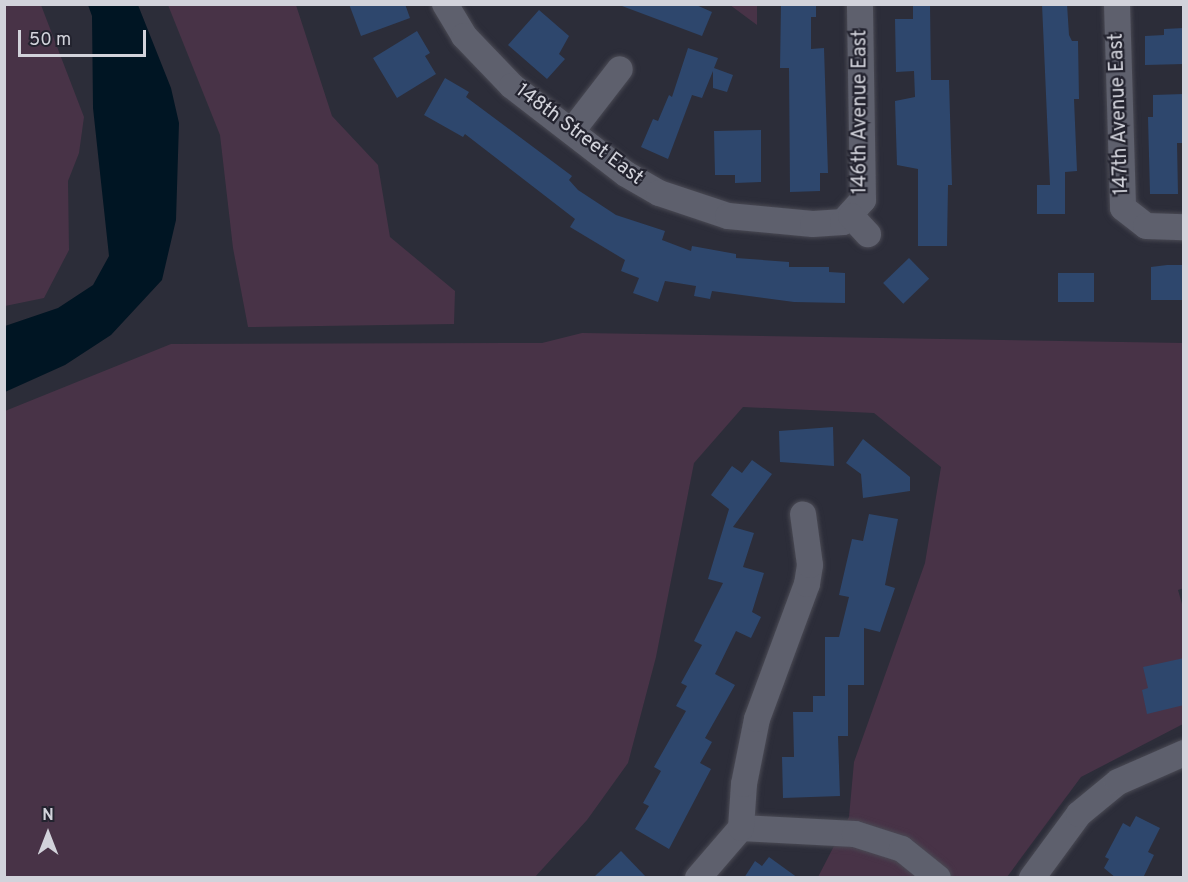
<!DOCTYPE html>
<style>
body{margin:0}
#map{position:relative;width:1188px;height:882px;overflow:hidden;background:#2c2d39;font-family:Overpass,sans-serif}
div>[style]{position:absolute}
.green>*{inset:0;background:#483347}
.water>*{inset:0;background:#001523}
.building>*{inset:0;background:#2e476d;transform-origin:0 0}
.roads{filter:drop-shadow(0 0 2px #4a4a54) drop-shadow(0 0 2px #4a4a54)}
.minor>*{height:26px;margin:-13px;padding:0 13px;transform-origin:13px;border-radius:13px;background:#5e606d}
span{translate:-50% -50%;white-space:nowrap;text-align:center;line-height:1.15;-webkit-text-stroke:4.5px #23232f;paint-order:stroke}
.street-label{font-size:20px;color:#d2d3db}
.frame{position:absolute;inset:0;border:6px solid #d2d3db;pointer-events:none}
.north{position:absolute;left:18px;top:804px;width:60px;height:60px;-webkit-text-stroke:4px #23232f;paint-order:stroke;rotate:0deg;font-size:16px;font-weight:700;line-height:24px;text-align:center;color:#d2d3db}
.north::after{content:'';display:block;margin:auto;width:21px;height:27px;background:#d2d3db;clip-path:polygon(50% 0,100% 100%,50% 72%,0 100%)}
.scale{position:absolute;left:18px;top:30px;width:128px;height:27px;box-sizing:border-box;border:3px solid #d2d3db;border-top:0;padding-left:8px;font-size:18px;line-height:21px;white-space:nowrap;color:#d2d3db;-webkit-text-stroke:4px #23232f;paint-order:stroke}
</style>
<div id="map">
<div class="green">
<i style="clip-path:polygon(4px 5px,41px 5px,84px 117px,79px 153px,68px 181px,69px 250px,44px 298px,5px 306px)"></i>
<i style="clip-path:polygon(168px 5px,296px 5px,332px 116px,378px 165px,390px 237px,455px 291px,454px 324px,248px 327px,233px 248px,220px 135px)"></i>
<i style="clip-path:polygon(730px 5px,757px 5px,757px 25px)"></i>
<i style="clip-path:polygon(582px 333px,1183px 343px,1184px 588px,1178px 590px,1184px 611px,1183px 724px,1081px 777px,1007px 877px,818px 877px,849px 817px,854px 762px,925px 563px,941px 467px,874px 413px,743px 407px,694px 463px,656px 657px,628px 763px,587px 820px,535px 877px,5px 877px,5px 411px,171px 344px,542px 343px)"></i>
</div>
<div class="water">
<i style="clip-path:polygon(88px 5px,138px 5px,171px 88px,179px 123px,176px 220px,162px 280px,111px 335px,65px 365px,5px 392px,5px 326px,58px 308px,93px 285px,109px 256px,93px 108px,92px 16px)"></i>
</div>
<div class="building">
<i style="clip-path:polygon(349px 4px,405px 4px,410px 18px,361px 36px)"></i>
<i style="clip-path:polygon(694px 4px,712px 12px,702px 36px,622px 6px)"></i>
<i style="clip-path:polygon(781px 4px,816px 4px,816px 17px,811px 17px,811px 49px,824px 48px,828px 173px,820px 173px,820px 191px,790px 192px,789px 68px,780px 68px)"></i>
<i style="clip-path:polygon(913px 4px,930px 4px,931px 80px,949px 80px,952px 185px,948px 185px,947px 246px,918px 246px,918px 169px,897px 165px,895px 101px,915px 97px,914px 71px,896px 72px,895px 19px,913px 19px)"></i>
<i style="clip-path:polygon(1042px 4px,1067px 4px,1069px 35px,1072px 41px,1078px 41px,1079px 99px,1074px 99px,1077px 171px,1065px 172px,1065px 214px,1037px 214px,1037px 185px,1050px 185px)"></i>
<i style="clip-path:polygon(539px 10px,569px 36px,559px 54px,565px 59px,547px 79px,508px 45px)"></i>
<i style="clip-path:polygon(1184px 28px,1184px 64px,1145px 65px,1145px 36px,1164px 35px,1164px 29px)"></i>
<i style="clip-path:polygon(417px 31px,430px 53px,425px 56px,436px 74px,397px 98px,373px 58px)"></i>
<i style="clip-path:polygon(688px 48px,718px 58px,714px 68px,733px 75px,727px 92px,713px 88px,713px 71px,702px 98px,692px 95px,668px 159px,641px 147px,653px 119px,658px 121px,669px 95px,672px 97px)"></i>
<i style="clip-path:polygon(445px 78px,469px 92px,466px 97px,572px 176px,569px 180px,578px 190px,616px 215px,665px 231px,662px 240px,691px 251px,692px 246px,736px 254px,736px 258px,789px 262px,789px 267px,829px 267px,829px 272px,845px 273px,845px 303px,794px 302px,712px 291px,710px 299px,694px 296px,696px 286px,665px 281px,658px 302px,633px 293px,639px 278px,621px 271px,625px 260px,570px 227px,575px 219px,465px 134px,463px 137px,424px 115px)"></i>
<i style="clip-path:polygon(1184px 94px,1184px 143px,1177px 143px,1178px 194px,1150px 194px,1148px 117px,1153px 117px,1153px 95px)"></i>
<i style="clip-path:polygon(761px 130px,761px 182px,735px 183px,735px 175px,715px 175px,714px 131px)"></i>
<i style="left:909px;top:258px;width:29px;height:36px;rotate:46deg"></i>
<i style="clip-path:polygon(1167px 265px,1184px 265px,1184px 300px,1151px 300px,1151px 267px)"></i>
<i style="left:1058px;top:273px;width:36px;height:29px"></i>
<i style="clip-path:polygon(833px 427px,834px 466px,780px 462px,779px 431px)"></i>
<i style="clip-path:polygon(863px 439px,910px 477px,910px 491px,863px 498px,861px 474px,846px 463px)"></i>
<i style="clip-path:polygon(752px 460px,772px 474px,733px 527px,754px 533px,743px 567px,764px 573px,752px 612px,761px 617px,751px 638px,736px 631px,715px 674px,735px 685px,705px 738px,712px 742px,700px 763px,711px 769px,669px 849px,635px 829px,649px 806px,643px 803px,661px 771px,654px 767px,686px 711px,676px 706px,687px 686px,681px 683px,702px 645px,694px 641px,723px 583px,708px 579px,729px 509px,711px 495px,732px 466px,742px 473px)"></i>
<i style="clip-path:polygon(869px 514px,898px 519px,885px 585px,895px 588px,880px 632px,864px 628px,864px 685px,848px 685px,848px 736px,838px 736px,840px 796px,783px 798px,782px 757px,794px 757px,793px 712px,813px 712px,813px 696px,825px 696px,825px 637px,839px 637px,849px 597px,839px 595px,852px 539px,863px 541px)"></i>
<i style="clip-path:polygon(1184px 658px,1184px 705px,1147px 714px,1142px 690px,1148px 688px,1143px 667px)"></i>
<i style="clip-path:polygon(1136px 816px,1160px 828px,1148px 852px,1154px 855px,1143px 878px,1116px 878px,1104px 868px,1109px 859px,1105px 857px,1123px 823px,1130px 827px)"></i>
<i style="clip-path:polygon(621px 851px,647px 878px,593px 878px)"></i>
<i style="clip-path:polygon(769px 857px,798px 878px,744px 878px,755px 861px,762px 866px)"></i>
</div>
<div class="roads">
<div class="minor">
<i style="left:445px;top:4px;width:37px;rotate:59deg"></i>
<i style="left:464px;top:36px;width:69px;rotate:46.2deg"></i>
<i style="left:512px;top:86px;width:144px;rotate:37.7deg"></i>
<i style="left:626px;top:174px;width:38px;rotate:30deg"></i>
<i style="left:659px;top:193px;width:73px;rotate:18.4deg"></i>
<i style="left:728px;top:216px;width:85px;rotate:5.4deg"></i>
<i style="left:813px;top:224px;width:30px;rotate:-4deg"></i>
<i style="left:843px;top:222px;width:30px;rotate:-48deg"></i>
<i style="left:863px;top:200px;width:196px;rotate:-90.9deg"></i>
<i style="left:1117px;top:4px;width:204px;rotate:88.3deg"></i>
<i style="left:1123px;top:208px;width:29px;rotate:38deg"></i>
<i style="left:1146px;top:226px;width:38px;rotate:2deg"></i>
<i style="left:572px;top:131px;width:78px;rotate:-52.3deg"></i>
<i style="left:851px;top:216px;width:25px;rotate:47deg"></i>
<i style="left:741px;top:828px;width:114px;rotate:3deg"></i>
<i style="left:855px;top:834px;width:49px;rotate:17.7deg"></i>
<i style="left:902px;top:849px;width:46px;rotate:38.9deg"></i>
<i style="left:698px;top:878px;width:66px;rotate:-49.3deg"></i>
<i style="left:741px;top:828px;width:44px;rotate:-86.1deg"></i>
<i style="left:744px;top:784px;width:66px;rotate:-78.7deg"></i>
<i style="left:757px;top:719px;width:144px;rotate:-69.7deg"></i>
<i style="left:807px;top:584px;width:19px;rotate:-81deg"></i>
<i style="left:810px;top:565px;width:51px;rotate:-97.8deg"></i>
<i style="left:1032px;top:878px;width:79px;rotate:-53.7deg"></i>
<i style="left:1079px;top:814px;width:50px;rotate:-39.4deg"></i>
<i style="left:1118px;top:782px;width:72px;rotate:-23.7deg"></i>
</div>
</div>
<div class="street-label">
<span style="left:861px;top:112px;rotate:-90deg">146th Avenue East</span>
<span style="left:1120px;top:114px;rotate:-92deg">147th Avenue East</span>
<span style="left:579px;top:135px;rotate:37deg">148th Street East</span>
</div>
<div class="frame"></div>
<div class="north">N</div>
<div class="scale">50 m</div>
</div>
